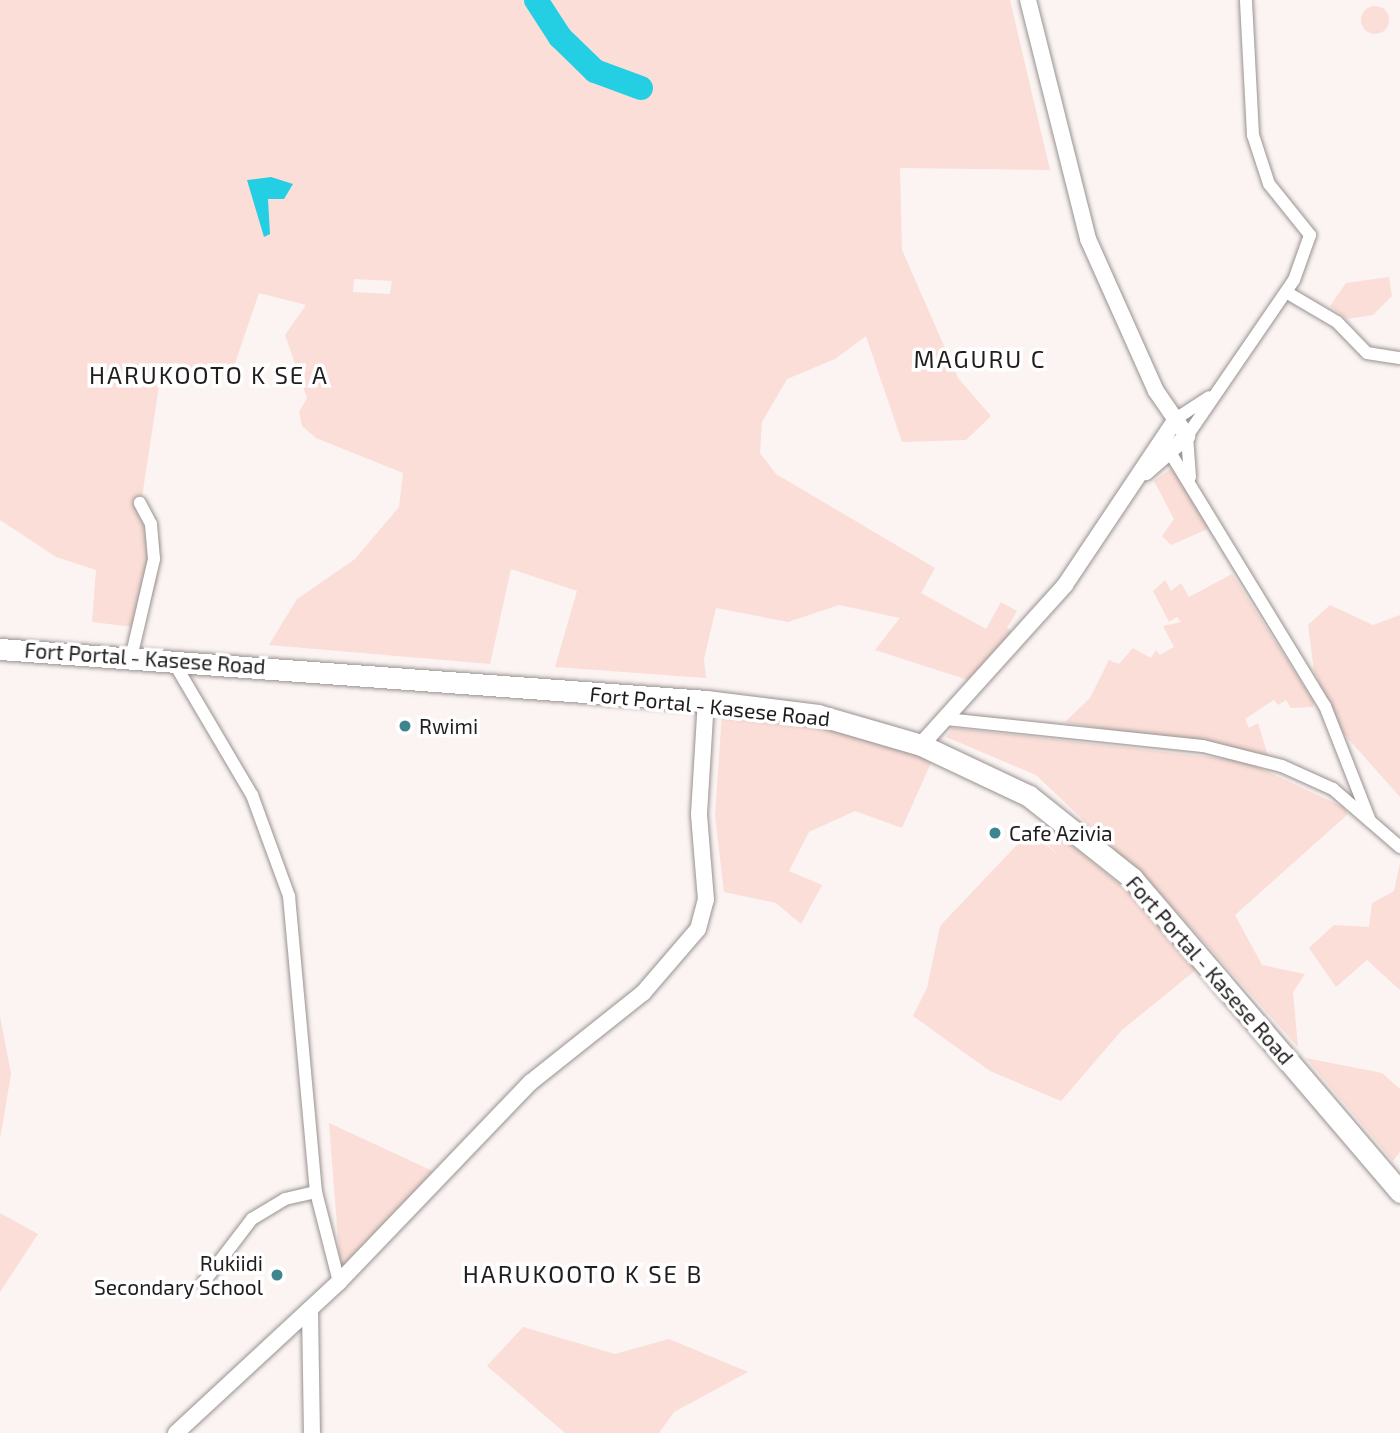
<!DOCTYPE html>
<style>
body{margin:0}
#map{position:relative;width:1400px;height:1433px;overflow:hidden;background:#fbf4f2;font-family:"Exo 2",sans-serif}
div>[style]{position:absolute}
.green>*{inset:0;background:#faded7}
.round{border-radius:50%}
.water>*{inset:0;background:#24cee3}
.river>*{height:24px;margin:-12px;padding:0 12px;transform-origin:12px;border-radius:12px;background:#24cee3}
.roads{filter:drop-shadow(0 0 2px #989290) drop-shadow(0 0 2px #989290)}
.minor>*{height:12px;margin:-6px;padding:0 6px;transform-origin:6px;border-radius:6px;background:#fff}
.tertiary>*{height:16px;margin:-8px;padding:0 8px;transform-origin:8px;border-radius:8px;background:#fff}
.trunk>*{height:21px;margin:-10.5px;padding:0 10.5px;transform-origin:10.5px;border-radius:10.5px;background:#fff}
.dots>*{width:19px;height:19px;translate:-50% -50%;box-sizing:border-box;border:4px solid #fff;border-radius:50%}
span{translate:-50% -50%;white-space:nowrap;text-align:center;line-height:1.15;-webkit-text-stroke:7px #fff;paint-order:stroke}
.street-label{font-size:21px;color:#201d1d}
.poi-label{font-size:21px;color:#201d1d}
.left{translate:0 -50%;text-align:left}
.right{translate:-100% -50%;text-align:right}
.quarter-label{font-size:24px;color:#201d1d;letter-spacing:2px}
</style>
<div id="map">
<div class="green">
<i style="clip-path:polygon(evenodd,0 0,1010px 0,1050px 170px,900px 168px,902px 250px,958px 378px,991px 416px,966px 440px,902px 442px,866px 336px,835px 359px,787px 379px,762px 422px,760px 453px,776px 474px,935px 568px,921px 593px,986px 629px,1001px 602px,1017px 611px,1007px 628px,1014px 633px,968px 680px,875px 650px,900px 618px,839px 605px,788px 622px,716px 608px,704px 659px,706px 678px,555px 667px,577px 591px,511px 569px,490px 664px,269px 645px,297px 599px,355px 559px,399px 507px,403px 473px,316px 438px,302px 426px,299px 412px,307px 398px,285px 335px,306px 305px,259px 293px,233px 369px,161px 373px,142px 497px,161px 543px,157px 583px,142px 628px,92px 622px,96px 570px,56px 557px,0 520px,0 0,354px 279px,392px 281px,390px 294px,353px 292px,354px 279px)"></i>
<i class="round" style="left:1361px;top:6px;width:28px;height:28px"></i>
<i style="clip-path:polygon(1389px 277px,1392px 296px,1373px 315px,1347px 319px,1330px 306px,1346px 283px)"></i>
<i style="clip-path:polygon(1172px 468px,1183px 474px,1210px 528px,1171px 545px,1162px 536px,1174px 519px,1154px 481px)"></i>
<i style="clip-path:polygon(1232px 574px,1314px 702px,1313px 707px,1291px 708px,1286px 700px,1278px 705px,1274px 700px,1245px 719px,1249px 728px,1258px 723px,1268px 756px,1065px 722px,1090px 698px,1109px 660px,1119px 664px,1133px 648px,1151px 658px,1156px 650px,1160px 655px,1174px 647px,1163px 626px,1181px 622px,1177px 617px,1169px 622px,1153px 591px,1165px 580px,1171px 591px,1181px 583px,1189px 597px)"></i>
<i style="clip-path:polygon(1330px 605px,1373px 625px,1400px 615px,1400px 797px,1343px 733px,1314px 671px,1308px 625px)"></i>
<i style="clip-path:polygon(722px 712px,794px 716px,934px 756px,902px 828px,855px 811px,809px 832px,789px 871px,822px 885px,801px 924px,776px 903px,724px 892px,715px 816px)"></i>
<i style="clip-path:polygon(953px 728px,1245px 761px,1343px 807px,1348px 814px,1235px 915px,1262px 965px,1305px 974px,1293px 992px,1298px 1047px,1163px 896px,1036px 775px,946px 737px)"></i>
<i style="clip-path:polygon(1052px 829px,1142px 903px,1197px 969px,1122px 1030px,1061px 1101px,990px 1071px,913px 1016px,927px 988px,940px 926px,1030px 831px,1059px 856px,1043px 840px)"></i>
<i style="clip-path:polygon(1400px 863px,1400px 990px,1367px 960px,1336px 987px,1309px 948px,1334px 925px,1369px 927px,1372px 903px,1394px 891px)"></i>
<i style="clip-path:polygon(0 1016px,11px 1074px,0 1139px)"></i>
<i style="clip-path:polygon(1306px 1058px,1382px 1073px,1400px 1089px,1400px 1152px,1393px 1161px)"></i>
<i style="clip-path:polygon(329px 1123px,437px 1173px,346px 1265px,340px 1265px)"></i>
<i style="clip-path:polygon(0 1213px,38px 1234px,0 1292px)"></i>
<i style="clip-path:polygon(523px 1327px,615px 1354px,669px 1339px,748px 1372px,674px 1412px,659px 1433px,565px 1433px,487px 1366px)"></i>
</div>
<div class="water">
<i style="clip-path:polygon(271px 177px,293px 184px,284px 199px,268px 199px,270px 234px,264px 237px,247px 180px)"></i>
</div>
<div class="river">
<i style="left:536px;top:0;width:44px;rotate:57deg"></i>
<i style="left:560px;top:37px;width:49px;rotate:44.2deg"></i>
<i style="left:595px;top:71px;width:49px;rotate:20.3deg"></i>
</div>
<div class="roads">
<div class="minor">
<i style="left:1286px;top:292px;width:59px;rotate:30.5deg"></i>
<i style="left:1337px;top:322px;width:43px;rotate:45.9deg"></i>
<i style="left:1367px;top:353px;width:33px;rotate:9deg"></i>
<i style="left:1177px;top:418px;width:38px;rotate:-33deg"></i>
<i style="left:1171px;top:454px;width:295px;rotate:58.6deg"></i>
<i style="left:1325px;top:706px;width:123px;rotate:68.6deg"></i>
<i style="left:1190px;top:477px;width:41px;rotate:-94.2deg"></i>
<i style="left:1187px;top:436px;width:189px;rotate:-55.6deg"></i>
<i style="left:1294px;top:280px;width:48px;rotate:-70.4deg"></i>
<i style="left:1310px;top:235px;width:65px;rotate:-128.8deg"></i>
<i style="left:1269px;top:184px;width:52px;rotate:-108.1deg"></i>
<i style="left:1253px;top:135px;width:135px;rotate:-93deg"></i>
<i style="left:131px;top:658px;width:102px;rotate:-76.9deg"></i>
<i style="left:154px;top:559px;width:35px;rotate:-95deg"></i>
<i style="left:151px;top:524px;width:24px;rotate:-118deg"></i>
<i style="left:173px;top:661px;width:156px;rotate:59.5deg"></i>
<i style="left:252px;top:795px;width:108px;rotate:69.9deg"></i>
<i style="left:289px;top:896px;width:297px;rotate:84.8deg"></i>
<i style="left:316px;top:1192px;width:93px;rotate:75.7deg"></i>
<i style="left:946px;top:719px;width:258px;rotate:6deg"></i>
<i style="left:1203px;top:746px;width:81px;rotate:14.2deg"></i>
<i style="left:1282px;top:766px;width:56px;rotate:24.3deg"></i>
<i style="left:1333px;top:789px;width:89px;rotate:40.9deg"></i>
<i style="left:203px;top:1283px;width:81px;rotate:-52.6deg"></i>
<i style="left:252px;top:1219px;width:39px;rotate:-31deg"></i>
<i style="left:285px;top:1199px;width:32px;rotate:-13deg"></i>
</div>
<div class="tertiary">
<i style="left:1028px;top:0;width:246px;rotate:75.9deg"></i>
<i style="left:1088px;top:239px;width:167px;rotate:65.9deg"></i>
<i style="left:1156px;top:391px;width:55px;rotate:55.4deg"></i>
<i style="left:1187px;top:436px;width:55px;rotate:138.7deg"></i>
<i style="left:921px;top:745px;width:215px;rotate:-48deg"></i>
<i style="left:1065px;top:585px;width:201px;rotate:-56.2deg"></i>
<i style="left:310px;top:1309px;width:124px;rotate:89.1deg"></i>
<i style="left:176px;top:1433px;width:222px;rotate:-42.8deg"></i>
<i style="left:339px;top:1282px;width:277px;rotate:-46.2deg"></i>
<i style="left:531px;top:1082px;width:143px;rotate:-38.5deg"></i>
<i style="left:643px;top:993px;width:84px;rotate:-49.3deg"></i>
<i style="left:698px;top:929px;width:30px;rotate:-75deg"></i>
<i style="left:706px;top:900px;width:86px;rotate:-94.7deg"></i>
<i style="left:699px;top:814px;width:113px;rotate:-86.5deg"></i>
</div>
<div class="trunk">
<i style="left:0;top:649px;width:708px;rotate:4.21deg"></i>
<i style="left:706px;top:701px;width:113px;rotate:7.1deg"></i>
<i style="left:818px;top:715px;width:107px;rotate:16.2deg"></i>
<i style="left:921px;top:745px;width:119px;rotate:25.3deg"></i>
<i style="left:1029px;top:796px;width:132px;rotate:38.5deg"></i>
<i style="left:1132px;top:878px;width:413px;rotate:49.5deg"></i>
</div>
</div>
<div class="dots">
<i style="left:405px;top:726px;background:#3f8590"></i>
<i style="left:995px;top:833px;background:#3f8590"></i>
<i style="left:277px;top:1275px;background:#3f8590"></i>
</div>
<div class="street-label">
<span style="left:145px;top:658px;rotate:4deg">Fort Portal - Kasese Road</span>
<span style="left:710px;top:706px;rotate:6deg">Fort Portal - Kasese Road</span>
<span style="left:1210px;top:970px;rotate:49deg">Fort Portal - Kasese Road</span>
</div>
<div class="poi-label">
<span class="left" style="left:419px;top:726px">Rwimi</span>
<span class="left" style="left:1009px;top:833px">Cafe Azivia</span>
<span class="right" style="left:263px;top:1275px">Rukiidi<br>Secondary School</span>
</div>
<div class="quarter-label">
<span style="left:980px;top:359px">MAGURU C</span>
<span style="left:209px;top:375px">HARUKOOTO K SE A</span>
<span style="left:583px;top:1274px">HARUKOOTO K SE B</span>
</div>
</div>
